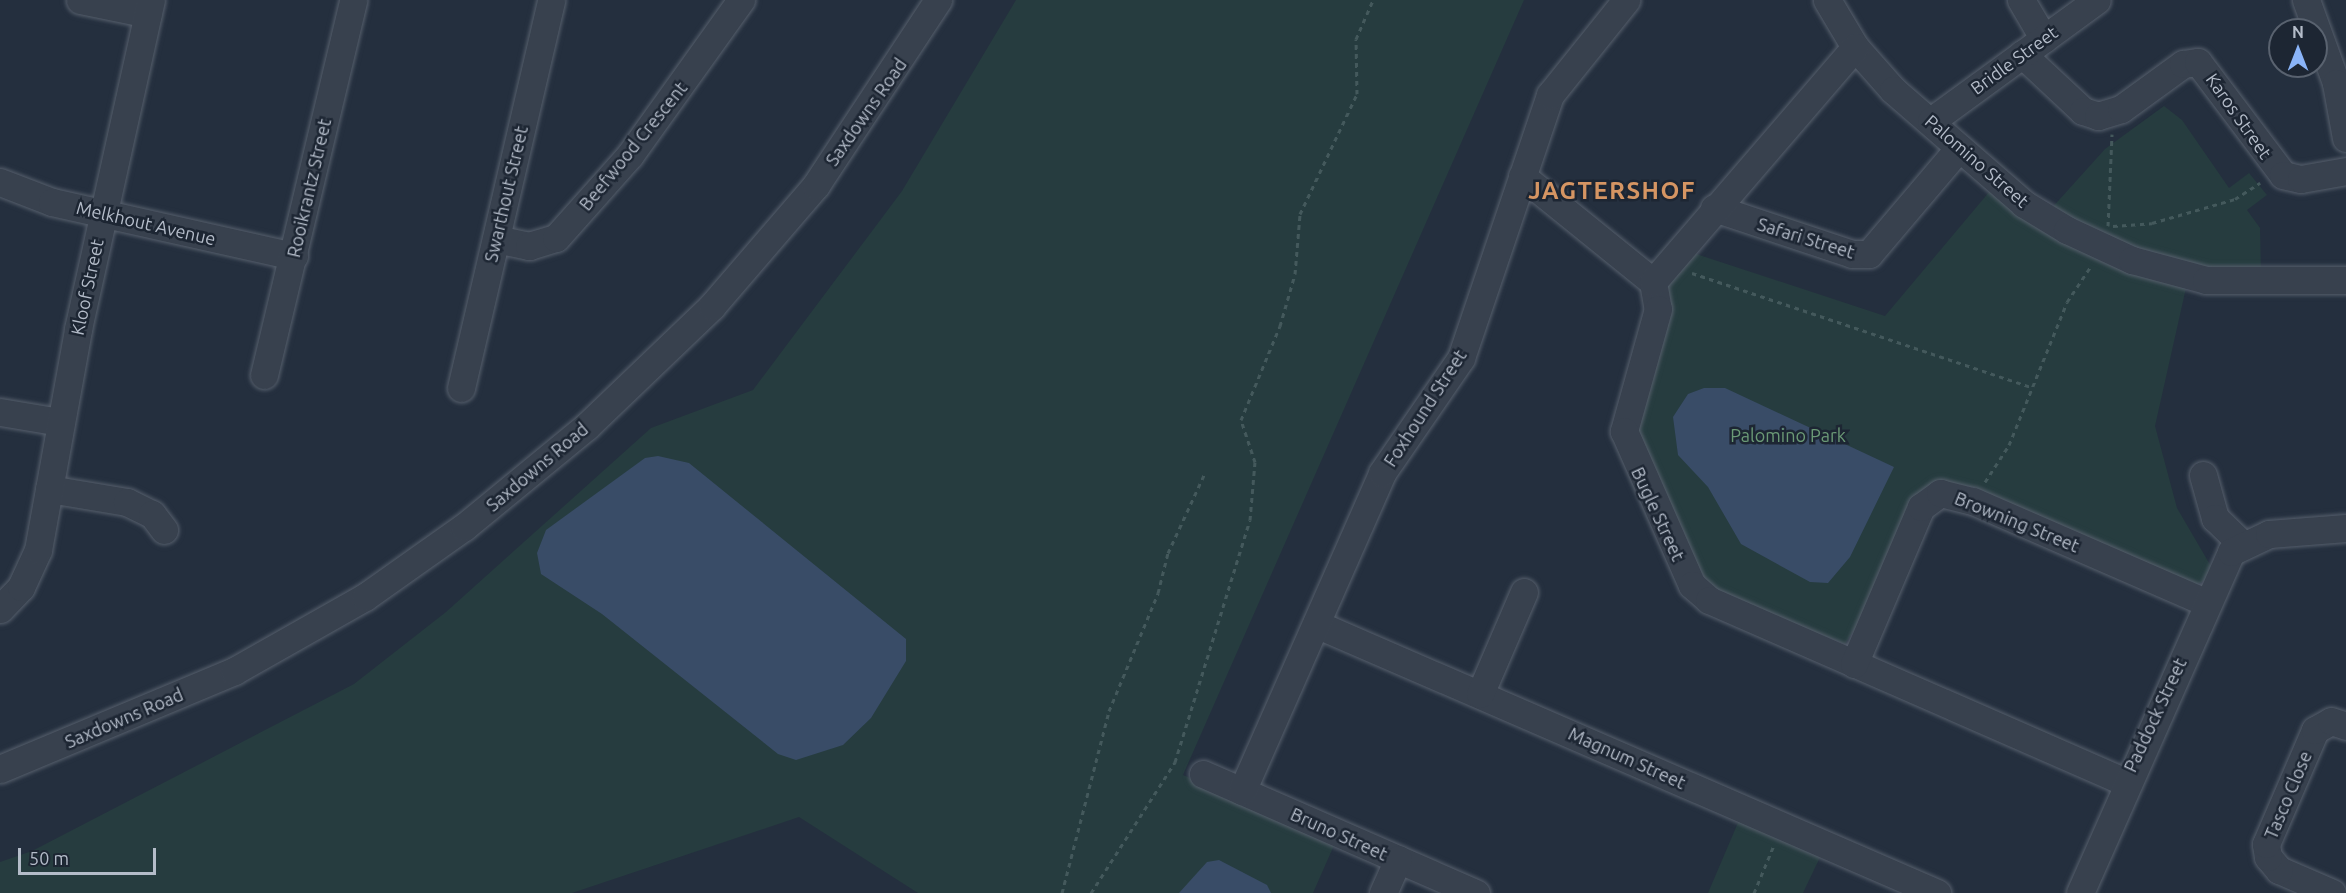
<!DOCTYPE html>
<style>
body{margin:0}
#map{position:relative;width:2346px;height:893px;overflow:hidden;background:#242f3e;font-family:Ubuntu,sans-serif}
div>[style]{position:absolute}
.green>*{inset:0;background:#263c3f}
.water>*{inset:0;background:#394c67}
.path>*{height:3px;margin-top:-1.5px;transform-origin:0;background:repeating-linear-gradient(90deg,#44595c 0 4.5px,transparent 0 9px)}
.roads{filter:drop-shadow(0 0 2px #565f6c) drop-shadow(0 0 2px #565f6c)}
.minor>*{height:27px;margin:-13.5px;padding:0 13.5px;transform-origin:13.5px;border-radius:13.5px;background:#38414e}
span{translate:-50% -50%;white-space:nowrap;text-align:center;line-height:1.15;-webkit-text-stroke:5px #1d2633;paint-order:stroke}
.street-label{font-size:18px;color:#b4bcc9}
.park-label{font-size:18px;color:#6b9a76}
.district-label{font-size:24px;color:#d59563;font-weight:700;letter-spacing:1.5px}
.north{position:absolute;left:2268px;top:18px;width:60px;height:60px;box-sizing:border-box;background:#1d2633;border:2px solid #59626f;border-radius:50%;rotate:0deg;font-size:16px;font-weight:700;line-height:24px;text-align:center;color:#b4bcc9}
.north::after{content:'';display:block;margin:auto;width:21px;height:27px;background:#8ab4f8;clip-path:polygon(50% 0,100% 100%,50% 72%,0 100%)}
.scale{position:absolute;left:18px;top:848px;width:138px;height:27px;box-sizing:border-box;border:3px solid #b4bcc9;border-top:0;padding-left:8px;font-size:18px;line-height:21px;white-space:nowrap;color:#b4bcc9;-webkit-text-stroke:4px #1d2633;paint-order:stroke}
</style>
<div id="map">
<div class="green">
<i style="clip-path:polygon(1016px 0,1524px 0,1183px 775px,1335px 843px,1313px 893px,918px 893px,799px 817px,572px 893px,0 893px,0 862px,32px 851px,354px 684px,446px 612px,651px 428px,753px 390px,902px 191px)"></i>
<i style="clip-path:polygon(2164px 106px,2182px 120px,2229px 188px,2249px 173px,2267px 195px,2247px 210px,2260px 228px,2261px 272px,2170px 263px,2050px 210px,2105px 149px)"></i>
<i style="clip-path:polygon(1990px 191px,2186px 288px,2155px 426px,2177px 508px,2212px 568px,2207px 579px,2196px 585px,1949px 485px,1845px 644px,1711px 591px,1632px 437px,1665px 289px,1687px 251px,1885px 316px)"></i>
<i style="clip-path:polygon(1740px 818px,1822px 853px,1803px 893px,1708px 893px)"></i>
</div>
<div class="water">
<i style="clip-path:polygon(1704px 388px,1725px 388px,1894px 467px,1850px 557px,1828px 583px,1810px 582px,1741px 544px,1708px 487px,1678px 455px,1673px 417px,1688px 394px)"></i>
<i style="clip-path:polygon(658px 456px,689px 463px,906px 639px,906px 661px,871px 718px,843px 745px,796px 760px,778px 754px,602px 614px,541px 574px,537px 553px,546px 530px,645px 458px)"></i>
<i style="clip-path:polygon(1219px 860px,1267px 885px,1271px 893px,1179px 893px,1207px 862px)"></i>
</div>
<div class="path">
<i style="left:2108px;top:226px;width:92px;rotate:-87.5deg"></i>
<i style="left:2113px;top:226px;width:39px;rotate:-4deg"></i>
<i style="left:2152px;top:223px;width:86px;rotate:-16.1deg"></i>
<i style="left:2235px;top:199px;width:30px;rotate:-33deg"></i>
<i style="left:1692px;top:273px;width:358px;rotate:18.6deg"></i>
<i style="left:1985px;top:482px;width:44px;rotate:-57deg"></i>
<i style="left:2009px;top:445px;width:154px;rotate:-67.9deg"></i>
<i style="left:2067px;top:302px;width:43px;rotate:-56.3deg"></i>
<i style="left:1062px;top:893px;width:188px;rotate:-75.5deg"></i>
<i style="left:1109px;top:711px;width:128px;rotate:-67.4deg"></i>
<i style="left:1158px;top:593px;width:41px;rotate:-76deg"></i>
<i style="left:1168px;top:553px;width:86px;rotate:-65.2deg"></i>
<i style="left:1091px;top:893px;width:156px;rotate:-57.3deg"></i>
<i style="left:1175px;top:762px;width:253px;rotate:-72.8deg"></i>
<i style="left:1250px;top:520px;width:58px;rotate:-85.1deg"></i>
<i style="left:1255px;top:462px;width:44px;rotate:-108.4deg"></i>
<i style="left:1241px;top:420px;width:102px;rotate:-67.5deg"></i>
<i style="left:1280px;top:326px;width:54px;rotate:-73.9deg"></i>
<i style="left:1295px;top:274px;width:60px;rotate:-85.2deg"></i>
<i style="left:1300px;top:214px;width:133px;rotate:-64.6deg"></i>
<i style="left:1357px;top:94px;width:55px;rotate:-91deg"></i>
<i style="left:1356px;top:39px;width:43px;rotate:-66.4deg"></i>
<i style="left:1754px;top:893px;width:52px;rotate:-67.4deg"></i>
</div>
<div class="roads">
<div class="minor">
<i style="left:80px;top:0;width:69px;rotate:11.6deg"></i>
<i style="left:1827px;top:0;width:55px;rotate:59.2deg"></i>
<i style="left:1855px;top:47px;width:57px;rotate:48.5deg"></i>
<i style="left:1893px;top:90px;width:174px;rotate:41deg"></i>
<i style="left:2024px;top:204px;width:50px;rotate:31.2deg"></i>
<i style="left:2067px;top:230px;width:72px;rotate:24.8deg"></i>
<i style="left:2132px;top:260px;width:77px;rotate:15.1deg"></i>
<i style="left:2206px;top:280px;width:140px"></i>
<i style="left:2021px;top:0;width:45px;rotate:59.5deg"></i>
<i style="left:2306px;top:0;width:88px;rotate:70.1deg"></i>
<i style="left:2336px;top:83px;width:56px;rotate:79.7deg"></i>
<i style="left:2022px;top:54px;width:83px;rotate:43.1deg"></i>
<i style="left:2083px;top:111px;width:16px;rotate:18deg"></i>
<i style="left:2098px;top:116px;width:24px;rotate:-17deg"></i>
<i style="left:2121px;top:109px;width:77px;rotate:-36deg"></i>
<i style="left:2183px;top:64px;width:15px;rotate:-8deg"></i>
<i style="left:2198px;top:62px;width:141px;rotate:53deg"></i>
<i style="left:2283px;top:175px;width:18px;rotate:13deg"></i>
<i style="left:2301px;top:179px;width:46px;rotate:-10.1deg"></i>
<i style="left:1931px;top:121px;width:205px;rotate:-36.1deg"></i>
<i style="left:1522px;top:176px;width:169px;rotate:39deg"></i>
<i style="left:0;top:182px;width:56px;rotate:21deg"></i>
<i style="left:52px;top:202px;width:248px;rotate:12.6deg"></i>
<i style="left:1714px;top:208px;width:145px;rotate:18.4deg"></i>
<i style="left:1852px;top:254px;width:17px"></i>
<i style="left:1869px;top:254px;width:139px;rotate:-49.7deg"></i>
<i style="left:496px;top:239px;width:34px;rotate:12deg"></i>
<i style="left:529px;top:246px;width:28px;rotate:-17deg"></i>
<i style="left:556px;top:238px;width:111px;rotate:-48.3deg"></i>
<i style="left:630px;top:155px;width:191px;rotate:-54.4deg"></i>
<i style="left:1653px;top:282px;width:27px;rotate:80deg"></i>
<i style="left:1658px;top:309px;width:127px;rotate:105.6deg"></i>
<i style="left:1624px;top:431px;width:168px;rotate:66.2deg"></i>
<i style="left:1692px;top:585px;width:23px;rotate:41deg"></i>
<i style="left:1709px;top:600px;width:454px;rotate:23.6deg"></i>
<i style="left:1653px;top:282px;width:310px;rotate:-49.3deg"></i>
<i style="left:264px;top:375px;width:385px;rotate:-76.6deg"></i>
<i style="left:461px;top:388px;width:398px;rotate:-76.9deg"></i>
<i style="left:0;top:412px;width:61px;rotate:9.5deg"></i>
<i style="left:2203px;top:475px;width:45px;rotate:74.4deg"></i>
<i style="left:2215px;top:518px;width:36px;rotate:44deg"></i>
<i style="left:49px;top:489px;width:79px;rotate:9.5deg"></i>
<i style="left:127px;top:502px;width:28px;rotate:26deg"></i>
<i style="left:152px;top:514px;width:20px;rotate:53deg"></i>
<i style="left:0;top:609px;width:30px;rotate:-46deg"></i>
<i style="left:21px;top:587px;width:41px;rotate:-65.3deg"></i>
<i style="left:38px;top:550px;width:225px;rotate:-79.7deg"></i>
<i style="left:78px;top:329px;width:337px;rotate:-77.5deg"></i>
<i style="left:1316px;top:624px;width:677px;rotate:23.42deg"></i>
<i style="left:1854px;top:664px;width:171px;rotate:-66.9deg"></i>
<i style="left:1921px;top:507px;width:24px;rotate:-36deg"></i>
<i style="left:1940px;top:493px;width:34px;rotate:14deg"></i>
<i style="left:1973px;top:501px;width:253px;rotate:23.5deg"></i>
<i style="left:1480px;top:694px;width:111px;rotate:-66.7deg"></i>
<i style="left:0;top:769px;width:254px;rotate:-22.7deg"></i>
<i style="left:234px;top:671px;width:150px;rotate:-29.5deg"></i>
<i style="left:365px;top:597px;width:121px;rotate:-35.3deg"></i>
<i style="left:464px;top:527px;width:159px;rotate:-39.4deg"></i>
<i style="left:587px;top:426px;width:173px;rotate:-43.8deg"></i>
<i style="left:712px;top:306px;width:160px;rotate:-49.3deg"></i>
<i style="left:816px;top:185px;width:222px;rotate:-56.6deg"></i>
<i style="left:1203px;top:774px;width:298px;rotate:23.6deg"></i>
<i style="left:1242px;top:791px;width:347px;rotate:-66.2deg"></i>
<i style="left:1382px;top:473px;width:140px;rotate:-55.5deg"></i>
<i style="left:1461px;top:358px;width:278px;rotate:-71.3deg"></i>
<i style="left:1550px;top:95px;width:122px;rotate:-51.3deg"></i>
<i style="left:1383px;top:893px;width:37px;rotate:-66deg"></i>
<i style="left:2080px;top:893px;width:373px;rotate:-66.1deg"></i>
<i style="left:2231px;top:552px;width:42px;rotate:-25.3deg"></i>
<i style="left:2269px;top:534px;width:77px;rotate:-4.5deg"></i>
<i style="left:2332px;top:893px;width:58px;rotate:-156.5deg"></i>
<i style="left:2279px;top:870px;width:17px;rotate:-130deg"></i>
<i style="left:2268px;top:857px;width:13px;rotate:-99deg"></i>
<i style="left:2266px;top:844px;width:124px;rotate:-66.7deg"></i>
<i style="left:2315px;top:730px;width:18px;rotate:-29deg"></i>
<i style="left:2331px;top:721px;width:16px;rotate:18deg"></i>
</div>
</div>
<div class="street-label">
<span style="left:2014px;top:60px;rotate:-36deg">Bridle Street</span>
<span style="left:866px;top:112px;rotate:-55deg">Saxdowns Road</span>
<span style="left:2239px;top:116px;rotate:55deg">Karos Street</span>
<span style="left:633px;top:146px;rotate:-51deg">Beefwood Crescent</span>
<span style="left:1977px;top:161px;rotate:41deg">Palomino Street</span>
<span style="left:309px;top:188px;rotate:-77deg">Rooikrantz Street</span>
<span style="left:506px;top:194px;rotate:-77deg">Swarthout Street</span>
<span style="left:146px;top:223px;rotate:13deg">Melkhout Avenue</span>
<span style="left:1806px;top:238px;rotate:17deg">Safari Street</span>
<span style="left:87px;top:287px;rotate:-78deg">Kloof Street</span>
<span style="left:1425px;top:408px;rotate:-57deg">Foxhound Street</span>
<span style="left:537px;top:467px;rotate:-40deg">Saxdowns Road</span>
<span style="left:1658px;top:514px;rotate:65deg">Bugle Street</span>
<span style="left:2017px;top:522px;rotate:22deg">Browning Street</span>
<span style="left:2155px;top:715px;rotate:-65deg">Paddock Street</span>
<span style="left:124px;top:718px;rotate:-23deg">Saxdowns Road</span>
<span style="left:1627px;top:758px;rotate:24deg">Magnum Street</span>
<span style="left:2288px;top:795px;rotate:-67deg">Tasco Close</span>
<span style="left:1339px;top:834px;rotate:24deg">Bruno Street</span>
</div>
<div class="park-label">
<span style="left:1788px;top:435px">Palomino Park</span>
</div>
<div class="district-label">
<span style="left:1612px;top:191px">JAGTERSHOF</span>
</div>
<div class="north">N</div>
<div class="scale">50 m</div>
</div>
